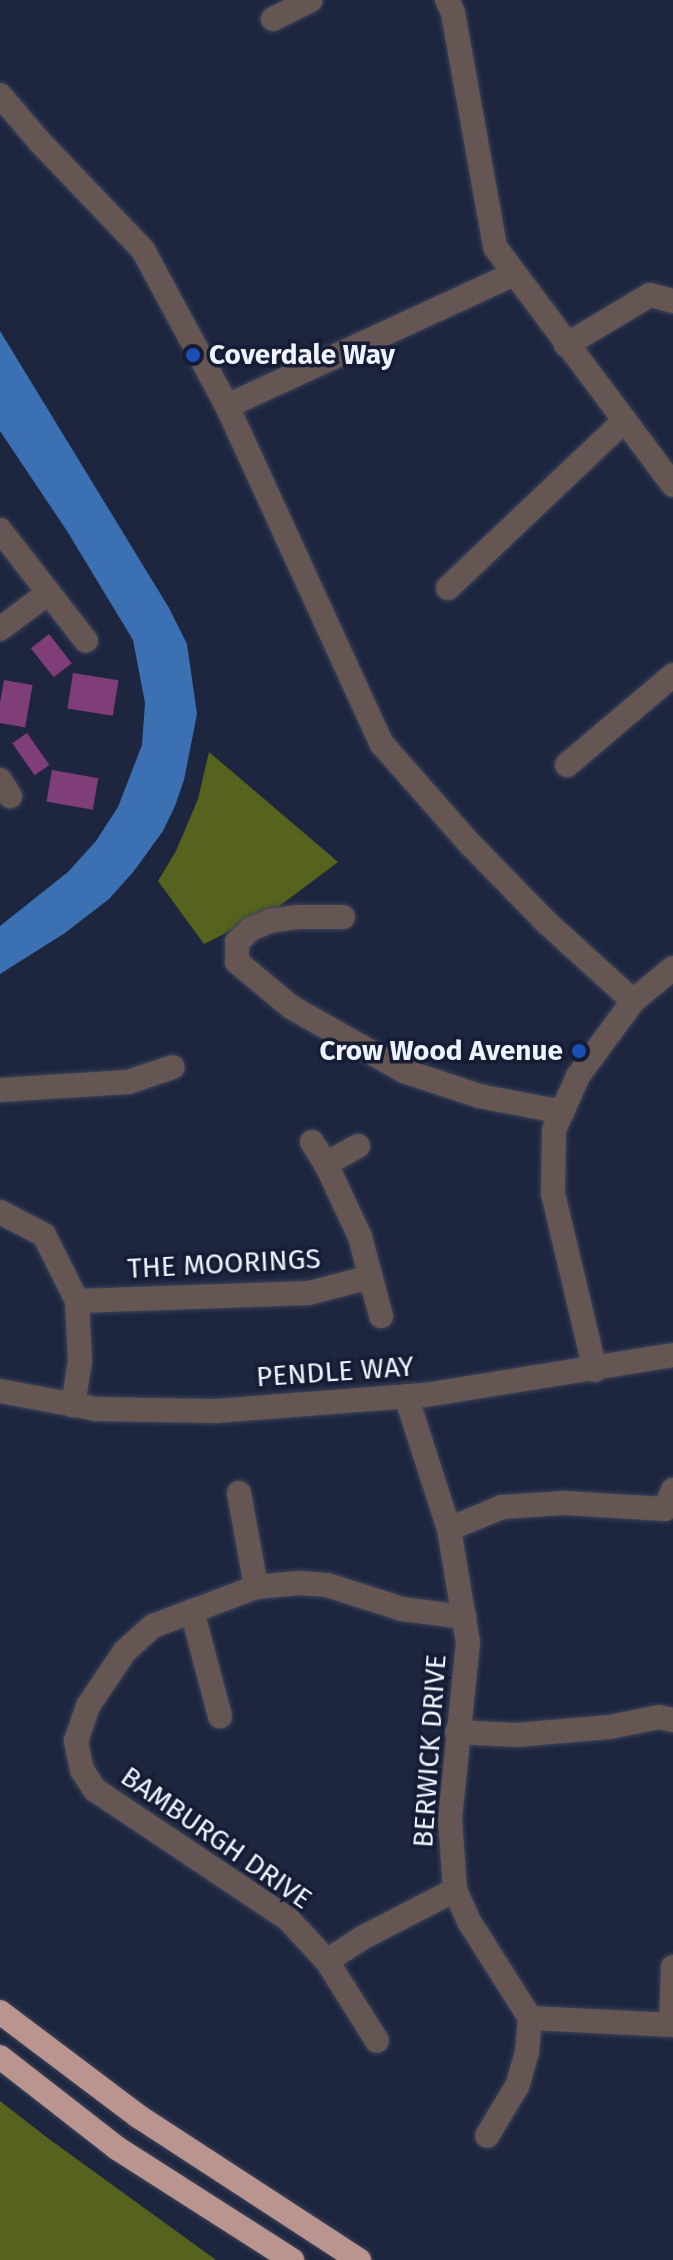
<!DOCTYPE html>
<style>
body{margin:0}
#map{position:relative;width:673px;height:2260px;overflow:hidden;background:#1e263f;font-family:"Fira Sans",sans-serif}
div>[style]{position:absolute}
.forest>*{inset:0;background:#55631e}
.water>*{inset:0;background:#3b70b2}
.building>*{inset:0;background:#7f3e78;transform-origin:0 0}
.roads{filter:drop-shadow(0 0 2px #3b435a) drop-shadow(0 0 2px #3b435a)}
.minor>*{height:24px;margin:-12px;padding:0 12px;transform-origin:12px;border-radius:12px;background:#655653}
.highway>*{height:24px;margin:-12px;padding:0 12px;transform-origin:12px;border-radius:12px;background:#ba948e}
.dots>*{width:22px;height:22px;translate:-50% -50%;box-sizing:border-box;border:4px solid #151c34;border-radius:50%}
span{translate:-50% -50%;white-space:nowrap;text-align:center;line-height:1.15;-webkit-text-stroke:7px #151c34;paint-order:stroke}
.poi-label{font-size:28px;color:#eff3fd;font-weight:700}
.left{translate:0 -50%;text-align:left}
.right{translate:-100% -50%;text-align:right}
.street-label{font-size:28px;color:#eff3fd}
</style>
<div id="map">
<div class="forest">
<i style="clip-path:polygon(209px 752px,338px 862px,278px 907px,204px 944px,158px 881px,176px 851px,198px 799px)"></i>
<i style="clip-path:polygon(0 2101px,49px 2139px,216px 2260px,0 2260px)"></i>
</div>
<div class="water">
<i style="clip-path:polygon(0 331px,169px 608px,187px 644px,197px 714px,184px 780px,175px 806px,163px 831px,134px 871px,109px 899px,65px 933px,0 974px,0 926px,68px 872px,96px 841px,118px 807px,142px 745px,145px 703px,133px 640px,67px 531px,0 431px)"></i>
</div>
<div class="building">
<i style="left:49px;top:634px;width:37px;height:23px;rotate:52deg"></i>
<i style="left:73px;top:673px;width:46px;height:36px;rotate:9deg"></i>
<i style="left:4px;top:680px;width:29px;height:43px;rotate:10deg"></i>
<i style="left:27px;top:733px;width:39px;height:18px;rotate:55deg"></i>
<i style="left:52px;top:770px;width:47px;height:32px;rotate:10deg"></i>
</div>
<div class="roads">
<div class="minor">
<i style="left:447px;top:0;width:14px;rotate:65deg"></i>
<i style="left:453px;top:13px;width:238px;rotate:79.8deg"></i>
<i style="left:495px;top:247px;width:297px;rotate:53.2deg"></i>
<i style="left:273px;top:19px;width:42px;rotate:-26.6deg"></i>
<i style="left:0;top:95px;width:60px;rotate:49.7deg"></i>
<i style="left:39px;top:141px;width:151px;rotate:46.3deg"></i>
<i style="left:143px;top:250px;width:177px;rotate:61.7deg"></i>
<i style="left:227px;top:406px;width:372px;rotate:65.4deg"></i>
<i style="left:382px;top:744px;width:133px;rotate:48.7deg"></i>
<i style="left:470px;top:844px;width:109px;rotate:45.7deg"></i>
<i style="left:546px;top:922px;width:118px;rotate:42.2deg"></i>
<i style="left:566px;top:345px;width:98px;rotate:-30.8deg"></i>
<i style="left:650px;top:295px;width:24px;rotate:15deg"></i>
<i style="left:227px;top:406px;width:314px;rotate:-24.7deg"></i>
<i style="left:0;top:530px;width:140px;rotate:52.2deg"></i>
<i style="left:448px;top:588px;width:241px;rotate:-43.5deg"></i>
<i style="left:0;top:629px;width:59px;rotate:-36.7deg"></i>
<i style="left:567px;top:765px;width:139px;rotate:-40.3deg"></i>
<i style="left:0;top:780px;width:19px;rotate:58deg"></i>
<i style="left:343px;top:917px;width:46px;rotate:180deg"></i>
<i style="left:297px;top:917px;width:27px;rotate:172deg"></i>
<i style="left:270px;top:921px;width:21px;rotate:157deg"></i>
<i style="left:251px;top:929px;width:19px;rotate:137deg"></i>
<i style="left:237px;top:942px;width:20px;rotate:90deg"></i>
<i style="left:237px;top:962px;width:70px;rotate:39.8deg"></i>
<i style="left:291px;top:1007px;width:130px;rotate:29.5deg"></i>
<i style="left:404px;top:1071px;width:79px;rotate:18.4deg"></i>
<i style="left:479px;top:1096px;width:85px;rotate:10.9deg"></i>
<i style="left:0;top:1090px;width:128px;rotate:-3.6deg"></i>
<i style="left:128px;top:1082px;width:47px;rotate:-18.4deg"></i>
<i style="left:312px;top:1142px;width:26px;rotate:58deg"></i>
<i style="left:358px;top:1146px;width:37px;rotate:151deg"></i>
<i style="left:326px;top:1164px;width:81px;rotate:65deg"></i>
<i style="left:360px;top:1237px;width:82px;rotate:75.1deg"></i>
<i style="left:0;top:1212px;width:50px;rotate:27.6deg"></i>
<i style="left:44px;top:1235px;width:74px;rotate:63.4deg"></i>
<i style="left:77px;top:1301px;width:60px;rotate:87.1deg"></i>
<i style="left:80px;top:1361px;width:45px;rotate:99deg"></i>
<i style="left:77px;top:1301px;width:232px;rotate:-2deg"></i>
<i style="left:309px;top:1293px;width:64px;rotate:-14.5deg"></i>
<i style="left:595px;top:1370px;width:181px;rotate:-103.4deg"></i>
<i style="left:553px;top:1194px;width:64px;rotate:-89.1deg"></i>
<i style="left:554px;top:1130px;width:59px;rotate:-66deg"></i>
<i style="left:578px;top:1076px;width:93px;rotate:-53.7deg"></i>
<i style="left:633px;top:1001px;width:52px;rotate:-39.5deg"></i>
<i style="left:0;top:1391px;width:98px;rotate:10.6deg"></i>
<i style="left:96px;top:1409px;width:120px;rotate:1deg"></i>
<i style="left:216px;top:1411px;width:211px;rotate:-4.4deg"></i>
<i style="left:426px;top:1395px;width:250px;rotate:-9.2deg"></i>
<i style="left:406px;top:1396px;width:140px;rotate:72.1deg"></i>
<i style="left:449px;top:1529px;width:115px;rotate:80.5deg"></i>
<i style="left:468px;top:1642px;width:177px;rotate:95.8deg"></i>
<i style="left:450px;top:1818px;width:72px;rotate:86deg"></i>
<i style="left:455px;top:1890px;width:36px;rotate:66deg"></i>
<i style="left:470px;top:1923px;width:112px;rotate:57.7deg"></i>
<i style="left:530px;top:2018px;width:34px;rotate:95deg"></i>
<i style="left:527px;top:2052px;width:35px;rotate:106deg"></i>
<i style="left:517px;top:2086px;width:58px;rotate:121deg"></i>
<i style="left:239px;top:1493px;width:96px;rotate:79.7deg"></i>
<i style="left:449px;top:1529px;width:57px;rotate:-22.5deg"></i>
<i style="left:502px;top:1507px;width:62px;rotate:-3.7deg"></i>
<i style="left:564px;top:1503px;width:101px;rotate:3.4deg"></i>
<i style="left:665px;top:1509px;width:21px;rotate:-67deg"></i>
<i style="left:192px;top:1611px;width:109px;rotate:75.1deg"></i>
<i style="left:457px;top:1732px;width:59px;rotate:2.9deg"></i>
<i style="left:516px;top:1735px;width:94px;rotate:-4.9deg"></i>
<i style="left:610px;top:1727px;width:50px;rotate:-11.5deg"></i>
<i style="left:659px;top:1717px;width:14px;rotate:12deg"></i>
<i style="left:455px;top:1890px;width:105px;rotate:152.7deg"></i>
<i style="left:362px;top:1938px;width:42px;rotate:146.7deg"></i>
<i style="left:327px;top:1961px;width:57px;rotate:-132.9deg"></i>
<i style="left:288px;top:1919px;width:232px;rotate:-146.2deg"></i>
<i style="left:95px;top:1790px;width:24px;rotate:-123deg"></i>
<i style="left:82px;top:1770px;width:30px;rotate:-102deg"></i>
<i style="left:76px;top:1741px;width:37px;rotate:-71deg"></i>
<i style="left:88px;top:1706px;width:66px;rotate:-56.1deg"></i>
<i style="left:125px;top:1651px;width:38px;rotate:-42deg"></i>
<i style="left:153px;top:1626px;width:110px;rotate:-20.7deg"></i>
<i style="left:256px;top:1587px;width:43px;rotate:-5.3deg"></i>
<i style="left:299px;top:1583px;width:28px;rotate:4deg"></i>
<i style="left:327px;top:1585px;width:79px;rotate:17.7deg"></i>
<i style="left:402px;top:1609px;width:63px;rotate:7.4deg"></i>
<i style="left:327px;top:1961px;width:94px;rotate:58deg"></i>
<i style="left:530px;top:2018px;width:143px;rotate:2.8deg"></i>
<i style="left:671px;top:2025px;width:58px;rotate:-88deg"></i>
</div>
<div class="highway">
<i style="left:0;top:2012px;width:173px;rotate:37deg"></i>
<i style="left:138px;top:2116px;width:264px;rotate:33.1deg"></i>
<i style="left:0;top:2057px;width:148px;rotate:37.9deg"></i>
<i style="left:117px;top:2148px;width:208px;rotate:32.6deg"></i>
</div>
</div>
<div class="dots">
<i style="left:193px;top:355px;background:#1a4fb4"></i>
<i style="left:579px;top:1051px;background:#1a4fb4"></i>
</div>
<div class="poi-label">
<span class="left" style="left:209px;top:355px">Coverdale Way</span>
<span class="right" style="left:563px;top:1051px">Crow Wood Avenue</span>
</div>
<div class="street-label">
<span style="left:224px;top:1264px;rotate:-3deg">THE MOORINGS</span>
<span style="left:335px;top:1372px;rotate:-4deg">PENDLE WAY</span>
<span style="left:430px;top:1751px;rotate:-86deg">BERWICK DRIVE</span>
<span style="left:216px;top:1838px;rotate:35deg">BAMBURGH DRIVE</span>
</div>
</div>
